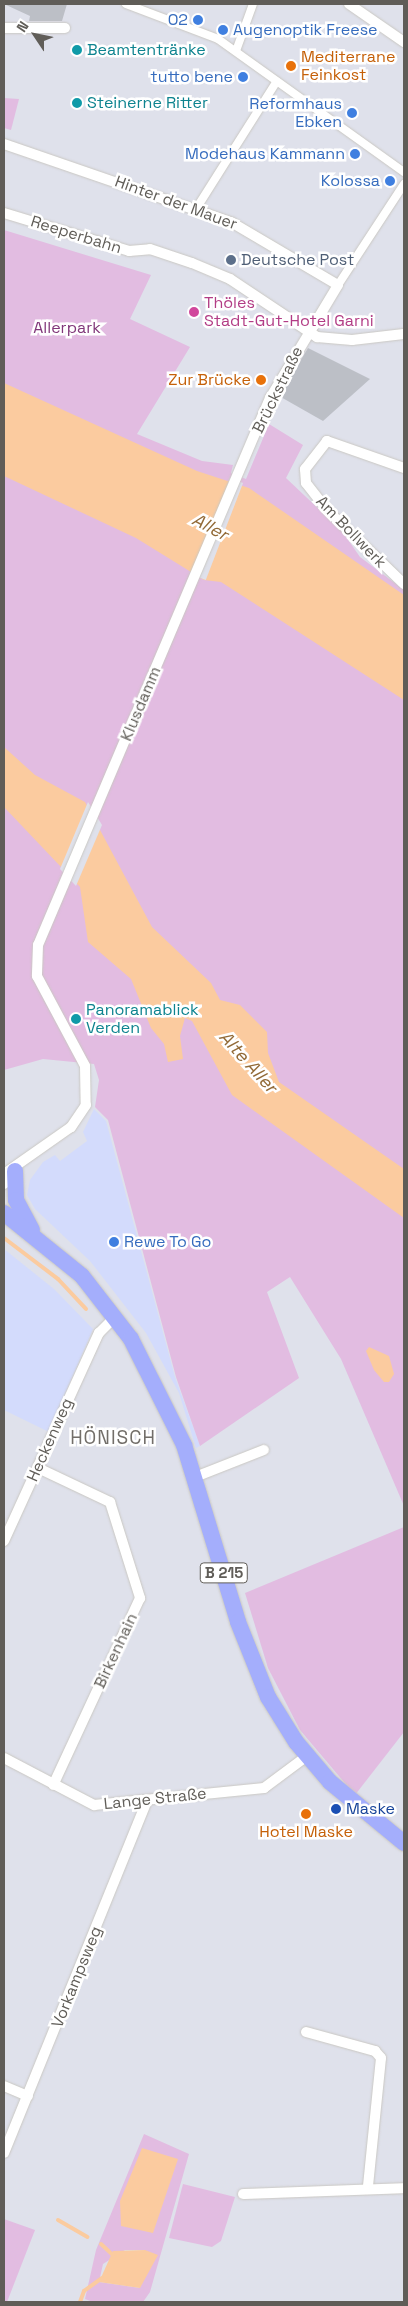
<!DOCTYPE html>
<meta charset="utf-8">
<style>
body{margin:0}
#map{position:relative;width:408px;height:2306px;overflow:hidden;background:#dfe1eb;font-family:"Space Grotesk",sans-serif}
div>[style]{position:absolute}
.commercial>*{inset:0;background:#d3dbfc}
.green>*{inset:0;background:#e2bce1}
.water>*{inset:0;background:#fbcb9f}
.pier>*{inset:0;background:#dfe1eb;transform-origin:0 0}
.stream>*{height:4px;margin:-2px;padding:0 2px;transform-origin:2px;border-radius:2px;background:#fbcb9f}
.building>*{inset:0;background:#bcbfc6}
.roads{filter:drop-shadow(0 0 1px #cac8c3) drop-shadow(0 0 1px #cac8c3)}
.pedestrian>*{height:8px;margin:-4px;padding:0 4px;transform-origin:4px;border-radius:4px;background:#fff}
.minor>*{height:10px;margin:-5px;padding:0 5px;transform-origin:5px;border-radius:5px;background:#fff}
.primary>*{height:16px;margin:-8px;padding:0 8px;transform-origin:8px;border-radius:8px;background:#a4aefc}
.dots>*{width:14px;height:14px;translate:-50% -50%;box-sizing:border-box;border:2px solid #fff;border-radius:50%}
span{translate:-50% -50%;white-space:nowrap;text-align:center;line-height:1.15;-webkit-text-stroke:5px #fff;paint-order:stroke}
.shield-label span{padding:1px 4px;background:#fff;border:1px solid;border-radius:4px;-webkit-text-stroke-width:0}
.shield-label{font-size:15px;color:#605d58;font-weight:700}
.shop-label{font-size:16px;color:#366cbe}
.right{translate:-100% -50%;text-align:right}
.left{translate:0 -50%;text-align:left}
.culture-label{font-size:16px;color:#0d838f}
.food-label{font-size:16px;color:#c56008}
.street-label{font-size:16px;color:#605d58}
.service-label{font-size:16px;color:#4e5e75}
.hotel-label{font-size:16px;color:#b23c85}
.park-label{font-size:16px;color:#81377a}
.transit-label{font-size:16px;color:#164399}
.water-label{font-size:18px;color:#926a37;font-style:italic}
.quarter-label{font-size:19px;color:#726e69;letter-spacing:1px}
.frame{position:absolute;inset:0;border:5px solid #605d58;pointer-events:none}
.north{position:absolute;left:10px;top:10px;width:50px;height:50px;-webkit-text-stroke:4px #fff;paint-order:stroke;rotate:304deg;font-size:14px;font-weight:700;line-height:20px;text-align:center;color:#605d58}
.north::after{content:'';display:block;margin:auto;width:18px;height:22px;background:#605d58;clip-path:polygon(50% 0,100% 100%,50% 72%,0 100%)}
</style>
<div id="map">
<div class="commercial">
<i style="clip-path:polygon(94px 1109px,106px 1121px,175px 1377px,200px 1446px,196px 1448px,179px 1393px,146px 1333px,90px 1261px,35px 1209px,27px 1195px,30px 1180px,43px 1162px,55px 1155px,60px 1161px,87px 1141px,83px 1132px)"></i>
<i style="clip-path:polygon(4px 1249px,54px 1289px,93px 1329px,49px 1432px,4px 1410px)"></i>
</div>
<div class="green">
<i style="clip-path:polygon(4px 98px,19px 99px,11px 130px,4px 128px)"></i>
<i style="clip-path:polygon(4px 230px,151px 275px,130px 319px,190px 347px,137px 434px,202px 461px,233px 465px,231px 473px,246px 479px,269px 424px,303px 445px,286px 478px,342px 531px,360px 557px,404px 590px,404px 1506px,341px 1359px,290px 1277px,267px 1292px,299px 1378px,200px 1446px,176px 1377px,108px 1120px,95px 1107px,99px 1080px,94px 1064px,43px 1059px,4px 1070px)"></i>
<i style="clip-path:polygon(404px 1527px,404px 1732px,355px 1795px,300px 1730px,268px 1668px,245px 1593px)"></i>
<i style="clip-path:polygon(evenodd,144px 2134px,189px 2154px,150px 2292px,143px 2302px,93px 2302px,85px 2299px,96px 2250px,144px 2134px,125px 2250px,145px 2250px,140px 2288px,99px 2282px,103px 2264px,125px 2250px)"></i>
<i style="clip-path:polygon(183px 2184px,235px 2197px,221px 2241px,212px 2247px,169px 2238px)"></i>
<i style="clip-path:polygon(4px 2219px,35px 2230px,7px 2302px,4px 2302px)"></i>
</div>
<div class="water">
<i style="clip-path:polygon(4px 383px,197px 471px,249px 488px,404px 595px,404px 700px,221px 582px,204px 580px,136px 538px,4px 476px)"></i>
<i style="clip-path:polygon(4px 747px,35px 775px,85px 802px,152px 927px,211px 983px,220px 1000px,240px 1005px,267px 1032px,268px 1053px,279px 1082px,404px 1169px,404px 1218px,232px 1095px,192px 1021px,185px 1018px,180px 1036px,183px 1059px,168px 1062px,164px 1044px,151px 1028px,131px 979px,88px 942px,80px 887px,4px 807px)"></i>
<i style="clip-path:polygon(369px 1347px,389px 1356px,394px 1374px,389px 1382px,384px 1382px,374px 1370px,366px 1351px)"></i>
<i style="clip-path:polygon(142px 2148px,178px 2159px,153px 2233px,121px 2226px,120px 2201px)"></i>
<i style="clip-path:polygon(145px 2250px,158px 2255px,140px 2288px,99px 2282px,113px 2251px)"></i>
</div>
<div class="pier">
<i style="left:230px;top:478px;width:14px;height:104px;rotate:21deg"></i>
<i style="clip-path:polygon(88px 802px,102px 825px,76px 886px,60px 869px)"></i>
</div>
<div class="stream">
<i style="left:4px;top:1238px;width:68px;rotate:37.2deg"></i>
<i style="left:58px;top:1279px;width:41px;rotate:47deg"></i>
<i style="left:58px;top:2220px;width:34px;rotate:30deg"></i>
<i style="left:101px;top:2244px;width:16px;rotate:43deg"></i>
<i style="left:80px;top:2302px;width:12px;rotate:-70deg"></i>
<i style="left:84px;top:2291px;width:22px;rotate:-36deg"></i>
</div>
<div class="building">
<i style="clip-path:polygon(4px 4px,67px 4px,62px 21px,29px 21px,30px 16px)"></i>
<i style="clip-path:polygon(308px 348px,370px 379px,323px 421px,279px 396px)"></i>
</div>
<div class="roads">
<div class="pedestrian">
<i style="left:126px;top:4px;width:98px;rotate:20.8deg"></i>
<i style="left:218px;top:39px;width:229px;rotate:35.6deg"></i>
<i style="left:236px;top:51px;width:50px;rotate:-70.1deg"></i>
<i style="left:196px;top:209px;width:151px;rotate:-57.7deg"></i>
<i style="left:338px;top:285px;width:121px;rotate:-56.8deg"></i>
</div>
<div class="minor">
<i style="left:349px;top:4px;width:67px;rotate:34.6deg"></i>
<i style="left:4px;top:28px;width:61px"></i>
<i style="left:4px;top:144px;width:240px;rotate:19deg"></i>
<i style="left:231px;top:222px;width:124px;rotate:30.5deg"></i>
<i style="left:338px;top:285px;width:132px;rotate:121deg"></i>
<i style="left:270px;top:398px;width:594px;rotate:112.98deg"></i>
<i style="left:38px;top:945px;width:31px;rotate:92deg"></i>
<i style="left:37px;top:976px;width:102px;rotate:61.9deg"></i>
<i style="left:85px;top:1066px;width:39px;rotate:89deg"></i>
<i style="left:86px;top:1105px;width:27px;rotate:124deg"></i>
<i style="left:71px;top:1127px;width:82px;rotate:145deg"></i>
<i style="left:4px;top:213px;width:131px;rotate:16.9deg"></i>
<i style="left:129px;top:251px;width:21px;rotate:-5deg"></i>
<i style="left:150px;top:249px;width:44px;rotate:18.4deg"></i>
<i style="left:192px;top:263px;width:41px;rotate:22.8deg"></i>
<i style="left:230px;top:279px;width:105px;rotate:33.7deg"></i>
<i style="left:317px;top:337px;width:35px;rotate:5deg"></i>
<i style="left:352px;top:340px;width:52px;rotate:-6.6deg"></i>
<i style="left:404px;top:468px;width:82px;rotate:-160.7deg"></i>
<i style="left:327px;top:441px;width:36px;rotate:128deg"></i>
<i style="left:305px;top:469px;width:14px;rotate:86deg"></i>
<i style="left:306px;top:483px;width:34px;rotate:52deg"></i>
<i style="left:327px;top:510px;width:107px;rotate:43.9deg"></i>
<i style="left:4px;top:1184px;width:18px;rotate:-49deg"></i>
<i style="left:38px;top:1468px;width:80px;rotate:25.3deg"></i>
<i style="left:110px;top:1502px;width:101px;rotate:72.6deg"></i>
<i style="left:140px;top:1598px;width:206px;rotate:114.9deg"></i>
<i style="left:195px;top:1477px;width:74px;rotate:-21.4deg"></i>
<i style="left:4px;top:1541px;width:229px;rotate:-65.5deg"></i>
<i style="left:99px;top:1333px;width:24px;rotate:-45deg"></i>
<i style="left:4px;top:1758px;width:102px;rotate:27.6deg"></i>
<i style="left:94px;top:1805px;width:171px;rotate:-5.7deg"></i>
<i style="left:264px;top:1788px;width:54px;rotate:-36.7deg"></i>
<i style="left:306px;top:2032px;width:72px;rotate:15.4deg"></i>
<i style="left:375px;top:2051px;width:9px;rotate:49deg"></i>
<i style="left:381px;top:2058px;width:130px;rotate:95.8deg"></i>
<i style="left:4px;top:2086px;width:26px;rotate:23deg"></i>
<i style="left:4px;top:2153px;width:381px;rotate:-67.9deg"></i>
<i style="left:243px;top:2194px;width:161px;rotate:-2.1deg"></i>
</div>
<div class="primary">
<i style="left:15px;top:1171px;width:29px;rotate:88deg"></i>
<i style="left:16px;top:1200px;width:34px;rotate:62deg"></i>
<i style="left:4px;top:1213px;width:100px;rotate:38.9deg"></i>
<i style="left:82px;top:1276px;width:80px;rotate:52.1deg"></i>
<i style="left:131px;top:1339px;width:119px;rotate:63.4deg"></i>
<i style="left:184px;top:1445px;width:185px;rotate:73deg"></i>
<i style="left:238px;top:1622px;width:81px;rotate:68.2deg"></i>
<i style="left:268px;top:1697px;width:53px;rotate:58.1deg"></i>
<i style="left:296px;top:1742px;width:52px;rotate:49.6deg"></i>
<i style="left:330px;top:1782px;width:96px;rotate:39.5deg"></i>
</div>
</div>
<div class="dots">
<i style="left:198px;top:20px;background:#3f7fe0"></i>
<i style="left:223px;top:30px;background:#3f7fe0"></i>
<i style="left:77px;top:50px;background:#0f9aa8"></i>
<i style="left:291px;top:66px;background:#e8710a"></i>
<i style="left:243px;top:77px;background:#3f7fe0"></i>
<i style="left:77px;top:103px;background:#0f9aa8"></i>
<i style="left:352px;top:113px;background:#3f7fe0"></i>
<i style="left:355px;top:154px;background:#3f7fe0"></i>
<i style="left:390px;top:181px;background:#3f7fe0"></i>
<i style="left:231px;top:260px;background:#5c6f8a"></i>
<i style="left:194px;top:312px;background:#d1479c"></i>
<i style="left:261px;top:380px;background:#e8710a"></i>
<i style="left:76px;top:1019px;background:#0f9aa8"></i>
<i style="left:114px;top:1242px;background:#3f7fe0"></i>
<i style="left:336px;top:1809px;background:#1a4fb4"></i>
<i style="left:306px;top:1814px;background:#e8710a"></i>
</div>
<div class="shield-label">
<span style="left:224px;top:1573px">B 215</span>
</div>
<div class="shop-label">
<span class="right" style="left:188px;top:20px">O2</span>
<span class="left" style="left:233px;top:30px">Augenoptik Freese</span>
<span class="right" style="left:233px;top:77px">tutto bene</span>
<span class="right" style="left:342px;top:113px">Reformhaus<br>Ebken</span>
<span class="right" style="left:345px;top:154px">Modehaus Kammann</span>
<span class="right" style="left:380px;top:181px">Kolossa</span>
<span class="left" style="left:124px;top:1242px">Rewe To Go</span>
</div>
<div class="culture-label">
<span class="left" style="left:87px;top:50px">Beamtentränke</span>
<span class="left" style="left:87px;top:103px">Steinerne Ritter</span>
<span class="left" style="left:86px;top:1019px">Panoramablick<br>Verden</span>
</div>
<div class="food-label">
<span class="left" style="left:301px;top:66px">Mediterrane<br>Feinkost</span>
<span class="right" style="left:251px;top:380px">Zur Brücke</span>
<span style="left:306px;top:1832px">Hotel Maske</span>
</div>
<div class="street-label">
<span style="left:176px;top:203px;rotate:20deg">Hinter der Mauer</span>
<span style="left:76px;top:235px;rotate:17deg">Reeperbahn</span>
<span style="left:278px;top:390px;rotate:-64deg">Brückstraße</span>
<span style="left:351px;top:532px;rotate:46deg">Am Bollwerk</span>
<span style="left:141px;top:704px;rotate:-67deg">Klusdamm</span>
<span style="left:50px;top:1440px;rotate:-66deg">Heckenweg</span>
<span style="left:116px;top:1651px;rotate:-65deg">Birkenhain</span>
<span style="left:155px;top:1799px;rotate:-6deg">Lange Straße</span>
<span style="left:77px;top:1977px;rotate:-68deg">Vorkampsweg</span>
</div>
<div class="service-label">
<span class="left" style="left:241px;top:260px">Deutsche Post</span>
</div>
<div class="hotel-label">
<span class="left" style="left:204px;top:312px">Thöles<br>Stadt-Gut-Hotel Garni</span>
</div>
<div class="park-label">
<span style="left:67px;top:328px">Allerpark</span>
</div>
<div class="transit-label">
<span class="left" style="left:346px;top:1809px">Maske</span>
</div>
<div class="water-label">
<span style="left:210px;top:527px;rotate:28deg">Aller</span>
<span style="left:248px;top:1062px;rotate:48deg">Alte Aller</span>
</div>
<div class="quarter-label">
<span style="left:113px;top:1438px">HÖNISCH</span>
</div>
<div class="frame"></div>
<div class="north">N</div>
</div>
